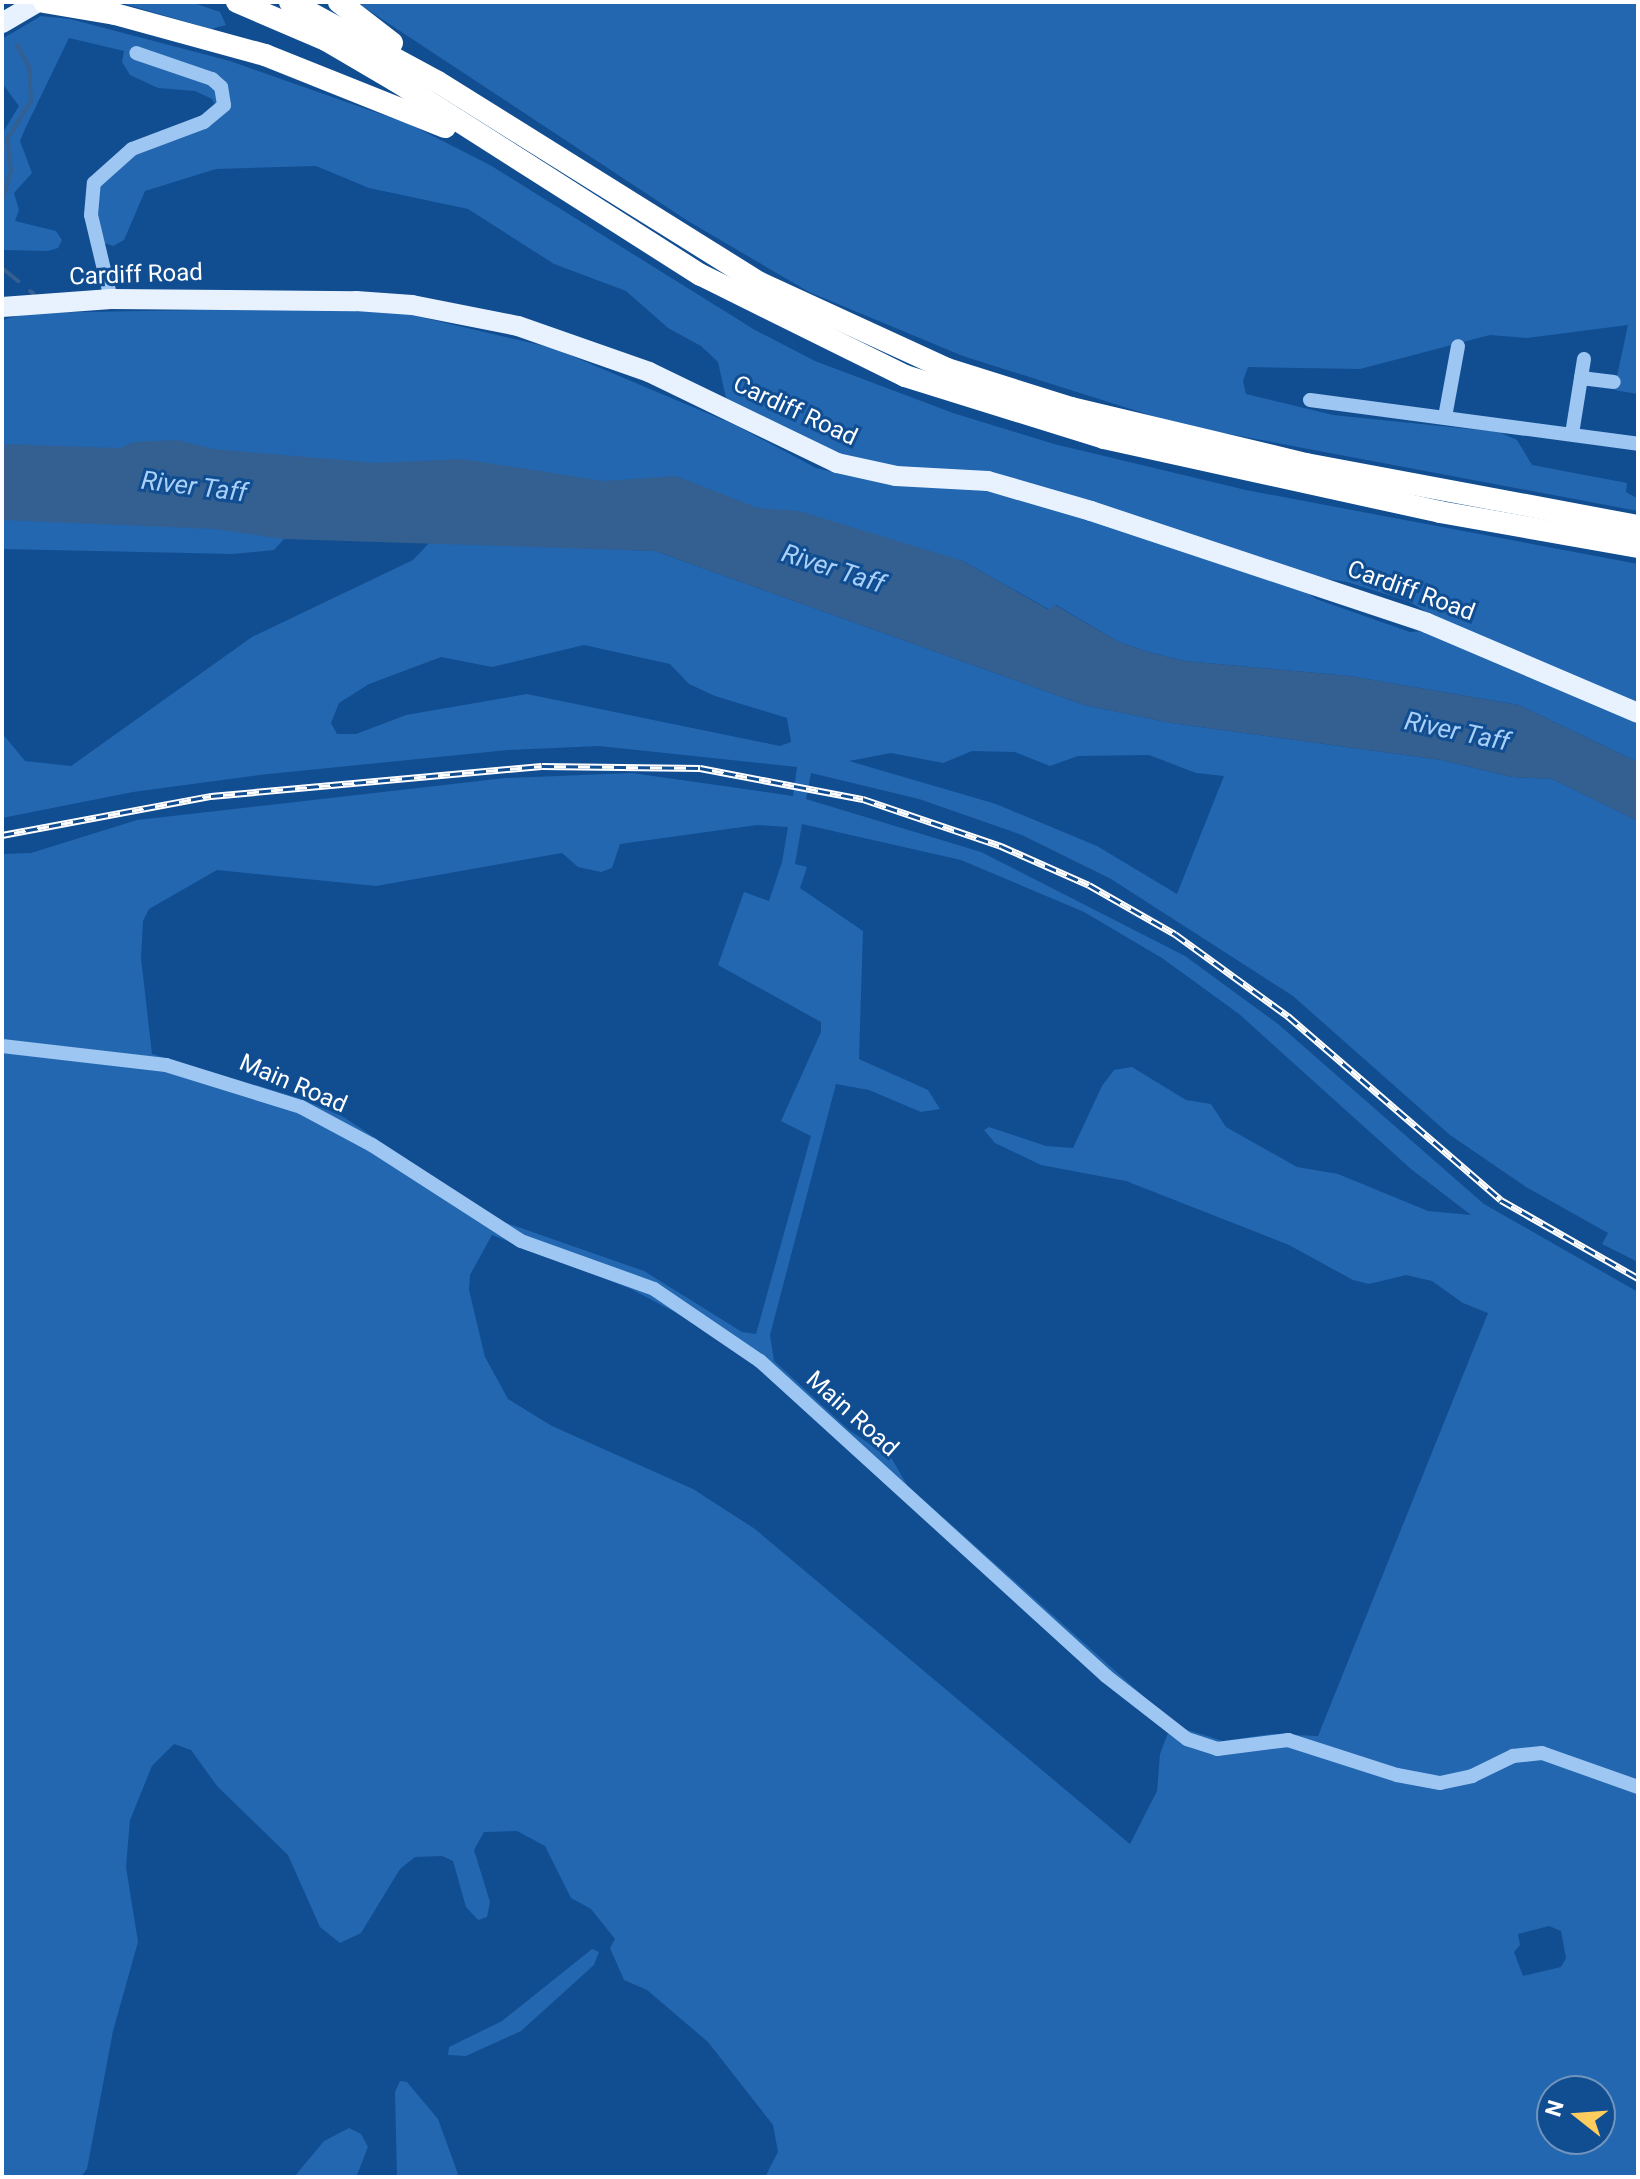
<!DOCTYPE html>
<style>
body{margin:0}
#map{position:relative;width:1640px;height:2179px;overflow:hidden;background:#114d91;font-family:Roboto,sans-serif}
div>[style]{position:absolute}
.green>*{inset:0;background:#2367b0}
.water>*{inset:0;background:#335f91}
.stream>*{height:4px;margin:-2px;padding:0 2px;transform-origin:2px;border-radius:2px;background:#335f91}
.minor>*{height:14px;margin:-7px;padding:0 7px;transform-origin:7px;border-radius:7px;background:#9dc6f2}
.major>*{height:20px;margin:-10px;padding:0 10px;transform-origin:10px;border-radius:10px;background:#e8f2ff}
.highway>*{height:22px;margin:-11px;padding:0 11px;transform-origin:11px;border-radius:11px;background:#fff}
.rail>*{height:7px;margin-top:-3.5px;transform-origin:0;background:repeating-linear-gradient(90deg,#114d91 0 12px,#fff 0 24px);box-sizing:border-box;border-block:2px solid #fff}
span{translate:-50% -50%;white-space:nowrap;text-align:center;line-height:1.15;-webkit-text-stroke:6px #114d91;paint-order:stroke}
.street-label{font-size:24px;color:#fff}
.water-label{font-size:26px;color:#a9d0f9;font-style:italic}
.frame{position:absolute;inset:0;border:4px solid #fff;pointer-events:none}
.north{position:absolute;left:1536px;top:2075px;width:80px;height:80px;box-sizing:border-box;background:#114d91;border:2px solid #7094bd;border-radius:50%;rotate:287deg;font-size:22px;font-weight:700;line-height:32px;text-align:center;color:#fff}
.north::after{content:'';display:block;margin:auto;width:28px;height:36px;background:#ffcc5e;clip-path:polygon(50% 0,100% 100%,50% 72%,0 100%)}
</style>
<div id="map">
<div class="green">
<i style="clip-path:polygon(118px 2px,191px 2px,220px 12px,226px 25px,211px 29px)"></i>
<i style="clip-path:polygon(356px 2px,1638px 2px,1638px 394px,1614px 390px,1628px 325px,1527px 338px,1490px 335px,1360px 369px,1248px 367px,1243px 381px,1246px 394px,1333px 415px,1499px 432px,1517px 440px,1532px 465px,1627px 483px,1626px 492px,1637px 498px,1638px 511px,1181px 425px,963px 356px,809px 292px,688px 221px)"></i>
<i style="clip-path:polygon(evenodd,41px 16px,70px 19px,230px 61px,409px 124px,490px 165px,755px 330px,815px 361px,953px 413px,1054px 444px,1246px 490px,1638px 564px,1638px 762px,1519px 705px,1350px 676px,1185px 661px,1149px 652px,1119px 642px,1056px 605px,1050px 610px,963px 561px,407px 470px,2px 448px,2px 320px,29px 313px,320px 308px,403px 313px,553px 348px,735px 425px,816px 468px,854px 477px,858px 463px,779px 431px,726px 398px,718px 362px,701px 346px,668px 328px,626px 291px,554px 264px,468px 209px,369px 188px,316px 166px,216px 169px,145px 191px,124px 240px,113px 246px,98px 241px,91px 215px,102px 172px,219px 112px,212px 99px,195px 91px,158px 88px,130px 75px,122px 62px,124px 51px,69px 38px,25px 129px,20px 141px,32px 173px,14px 193px,19px 210px,15px 221px,56px 231px,62px 240px,58px 248px,48px 251px,2px 250px,2px 134px,19px 106px,2px 83px,2px 39px,41px 16px,1279px 572px,1347px 582px,1408px 601px,1425px 611px,1427px 623px,1422px 631px,1410px 632px,1316px 599px,1279px 572px)"></i>
<i style="clip-path:polygon(2px 514px,262px 526px,284px 539px,274px 550px,233px 554px,2px 549px)"></i>
<i style="clip-path:polygon(evenodd,430px 542px,655px 551px,1084px 705px,1171px 723px,1441px 760px,1512px 777px,1552px 779px,1638px 821px,1638px 1262px,1602px 1244px,1608px 1233px,1526px 1187px,1450px 1135px,1293px 996px,1111px 879px,1022px 835px,919px 799px,811px 773px,806px 799px,981px 852px,1185px 956px,1278px 1024px,1484px 1204px,1638px 1292px,1638px 2177px,765px 2177px,778px 2152px,773px 2125px,708px 2042px,647px 1990px,624px 1980px,610px 1948px,615px 1939px,591px 1909px,571px 1898px,545px 1846px,517px 1831px,484px 1832px,474px 1850px,490px 1902px,487px 1917px,478px 1920px,466px 1907px,453px 1861px,442px 1856px,415px 1857px,400px 1869px,361px 1933px,340px 1943px,320px 1927px,288px 1855px,217px 1786px,191px 1750px,174px 1744px,152px 1766px,130px 1820px,126px 1867px,138px 1942px,113px 2031px,87px 2169px,81px 2177px,2px 2177px,2px 854px,31px 853px,137px 820px,505px 778px,632px 773px,793px 796px,797px 767px,599px 746px,508px 750px,259px 775px,133px 792px,2px 818px,2px 733px,25px 761px,71px 766px,252px 637px,413px 560px,430px 542px,584px 645px,670px 664px,689px 684px,715px 696px,787px 718px,791px 742px,780px 746px,527px 694px,406px 715px,356px 734px,337px 734px,331px 723px,339px 703px,369px 684px,441px 657px,492px 667px,584px 645px,430px 542px,972px 751px,1015px 752px,1050px 766px,1078px 756px,1149px 755px,1196px 773px,1224px 776px,1177px 894px,1097px 846px,996px 804px,849px 761px,891px 753px,943px 763px,972px 751px,430px 542px,802px 824px,961px 860px,1084px 912px,1162px 958px,1239px 1014px,1411px 1169px,1471px 1215px,1428px 1211px,1338px 1174px,1297px 1167px,1226px 1127px,1211px 1104px,1186px 1100px,1132px 1067px,1114px 1070px,1102px 1086px,1073px 1148px,1046px 1146px,989px 1127px,984px 1130px,995px 1143px,1041px 1165px,1126px 1181px,1289px 1245px,1353px 1280px,1369px 1284px,1406px 1275px,1432px 1281px,1463px 1303px,1488px 1313px,1318px 1736px,1271px 1734px,1223px 1741px,1178px 1727px,907px 1485px,892px 1459px,849px 1430px,774px 1361px,770px 1335px,836px 1084px,869px 1090px,921px 1112px,940px 1109px,928px 1090px,859px 1059px,863px 931px,800px 888px,807px 867px,795px 864px,802px 824px,430px 542px,757px 825px,788px 827px,782px 862px,769px 901px,744px 892px,718px 965px,821px 1022px,821px 1032px,781px 1121px,811px 1136px,756px 1334px,742px 1332px,644px 1271px,501px 1221px,342px 1116px,302px 1099px,152px 1054px,141px 958px,143px 921px,149px 909px,217px 870px,376px 886px,562px 853px,578px 867px,601px 872px,612px 868px,620px 844px,757px 825px,430px 542px,492px 1235px,631px 1289px,703px 1327px,753px 1363px,1168px 1733px,1160px 1754px,1157px 1791px,1130px 1844px,755px 1529px,693px 1489px,552px 1426px,508px 1399px,485px 1357px,469px 1290px,470px 1275px,492px 1235px,430px 542px,1549px 1926px,1561px 1931px,1566px 1958px,1561px 1967px,1523px 1976px,1514px 1952px,1520px 1945px,1518px 1934px,1549px 1926px,430px 542px,1552px 2091px,1600px 2091px,1600px 2139px,1552px 2139px,1552px 2091px)"></i>
<i style="clip-path:polygon(592px 1949px,599px 1952px,594px 1965px,521px 2031px,466px 2056px,448px 2055px,449px 2047px,502px 2021px)"></i>
<i style="clip-path:polygon(400px 2081px,407px 2082px,438px 2119px,459px 2177px,397px 2177px,395px 2092px)"></i>
<i style="clip-path:polygon(349px 2128px,361px 2134px,368px 2147px,357px 2175px,294px 2177px,324px 2141px)"></i>
</div>
<div class="water">
<i style="clip-path:polygon(177px 440px,213px 449px,378px 463px,463px 459px,603px 481px,676px 476px,758px 508px,799px 511px,963px 561px,1049px 610px,1055px 605px,1119px 642px,1149px 652px,1185px 661px,1350px 676px,1519px 705px,1638px 762px,1638px 821px,1552px 779px,1512px 777px,1441px 760px,1171px 723px,1084px 705px,655px 551px,284px 539px,215px 529px,2px 520px,2px 444px,120px 448px,134px 442px)"></i>
</div>
<div class="stream">
<i style="left:2px;top:200px;width:31px;rotate:-73deg"></i>
<i style="left:11px;top:170px;width:31px;rotate:-97deg"></i>
<i style="left:7px;top:139px;width:45px;rotate:-57.7deg"></i>
<i style="left:31px;top:101px;width:34px;rotate:-93deg"></i>
<i style="left:29px;top:67px;width:25px;rotate:-119deg"></i>
<i style="left:2px;top:268px;width:21px;rotate:39deg"></i>
<i style="left:30px;top:291px;width:4px;rotate:34deg"></i>
</div>
<div class="minor">
<i style="left:111px;top:299px;width:86px;rotate:-103.4deg"></i>
<i style="left:91px;top:215px;width:32px;rotate:-85deg"></i>
<i style="left:94px;top:183px;width:51px;rotate:-41.8deg"></i>
<i style="left:132px;top:149px;width:77px;rotate:-20.6deg"></i>
<i style="left:204px;top:122px;width:26px;rotate:-40deg"></i>
<i style="left:224px;top:105px;width:18px;rotate:-99deg"></i>
<i style="left:221px;top:87px;width:12px;rotate:-138deg"></i>
<i style="left:212px;top:79px;width:80px;rotate:-161.1deg"></i>
<i style="left:1581px;top:378px;width:33px;rotate:7deg"></i>
<i style="left:1310px;top:400px;width:331px;rotate:7.6deg"></i>
<i style="left:1445px;top:417px;width:72px;rotate:-79.6deg"></i>
<i style="left:1572px;top:434px;width:76px;rotate:-80.9deg"></i>
<i style="left:2px;top:1046px;width:165px;rotate:6.6deg"></i>
<i style="left:166px;top:1065px;width:141px;rotate:17.3deg"></i>
<i style="left:301px;top:1107px;width:81px;rotate:28.2deg"></i>
<i style="left:372px;top:1145px;width:177px;rotate:32.8deg"></i>
<i style="left:521px;top:1241px;width:141px;rotate:19.8deg"></i>
<i style="left:654px;top:1289px;width:128px;rotate:34.2deg"></i>
<i style="left:760px;top:1361px;width:468px;rotate:42.3deg"></i>
<i style="left:1106px;top:1676px;width:103px;rotate:37.9deg"></i>
<i style="left:1187px;top:1739px;width:32px;rotate:18deg"></i>
<i style="left:1217px;top:1749px;width:72px;rotate:-7.2deg"></i>
<i style="left:1288px;top:1740px;width:114px;rotate:17.8deg"></i>
<i style="left:1397px;top:1775px;width:44px;rotate:10.5deg"></i>
<i style="left:1440px;top:1783px;width:33px;rotate:-12deg"></i>
<i style="left:1472px;top:1776px;width:46px;rotate:-26deg"></i>
<i style="left:1513px;top:1756px;width:29px;rotate:-6deg"></i>
<i style="left:1542px;top:1753px;width:102px;rotate:19.5deg"></i>
</div>
<div class="major">
<i style="left:2px;top:23px;width:42px;rotate:-30.3deg"></i>
<i style="left:2px;top:307px;width:109px;rotate:-4.2deg"></i>
<i style="left:111px;top:299px;width:245px;rotate:0.5deg"></i>
<i style="left:356px;top:301px;width:56px;rotate:4.1deg"></i>
<i style="left:412px;top:305px;width:108px;rotate:11.2deg"></i>
<i style="left:518px;top:326px;width:139px;rotate:19.3deg"></i>
<i style="left:649px;top:372px;width:209px;rotate:25.8deg"></i>
<i style="left:837px;top:463px;width:60px;rotate:12.4deg"></i>
<i style="left:896px;top:476px;width:92px;rotate:3.1deg"></i>
<i style="left:988px;top:481px;width:107px;rotate:16.2deg"></i>
<i style="left:1091px;top:511px;width:354px;rotate:18.4deg"></i>
<i style="left:1427px;top:623px;width:229px;rotate:23.1deg"></i>
</div>
<div class="highway">
<i style="left:44px;top:2px;width:72px;rotate:9.6deg"></i>
<i style="left:115px;top:14px;width:156px;rotate:15.3deg"></i>
<i style="left:265px;top:55px;width:194px;rotate:21.8deg"></i>
<i style="left:237px;top:2px;width:97px;rotate:23.1deg"></i>
<i style="left:326px;top:40px;width:81px;rotate:30.4deg"></i>
<i style="left:396px;top:81px;width:361px;rotate:32.5deg"></i>
<i style="left:701px;top:275px;width:228px;rotate:26.3deg"></i>
<i style="left:905px;top:376px;width:208px;rotate:17.3deg"></i>
<i style="left:1104px;top:438px;width:344px;rotate:12.4deg"></i>
<i style="left:1440px;top:512px;width:201px;rotate:10deg"></i>
<i style="left:290px;top:2px;width:168px;rotate:28.4deg"></i>
<i style="left:438px;top:82px;width:380px;rotate:32deg"></i>
<i style="left:760px;top:283px;width:206px;rotate:24.7deg"></i>
<i style="left:947px;top:369px;width:130px;rotate:17.5deg"></i>
<i style="left:1071px;top:408px;width:242px;rotate:13.4deg"></i>
<i style="left:1306px;top:464px;width:338px;rotate:10.6deg"></i>
<i style="left:339px;top:2px;width:67px;rotate:37.7deg"></i>
</div>
<div class="rail">
<i style="left:2px;top:835px;width:213px;rotate:-10.6deg"></i>
<i style="left:211px;top:796px;width:332px;rotate:-5.2deg"></i>
<i style="left:542px;top:766px;width:158px;rotate:0.7deg"></i>
<i style="left:700px;top:768px;width:166px;rotate:10.8deg"></i>
<i style="left:863px;top:799px;width:146px;rotate:18.8deg"></i>
<i style="left:1001px;top:846px;width:96px;rotate:23.9deg"></i>
<i style="left:1089px;top:885px;width:99px;rotate:29.7deg"></i>
<i style="left:1175px;top:934px;width:140px;rotate:36deg"></i>
<i style="left:1288px;top:1016px;width:281px;rotate:40.8deg"></i>
<i style="left:1501px;top:1200px;width:158px;rotate:29.7deg"></i>
</div>
<div class="street-label">
<span style="left:136px;top:275px;rotate:-2deg">Cardiff Road</span>
<span style="left:795px;top:411px;rotate:25deg">Cardiff Road</span>
<span style="left:1411px;top:591px;rotate:20deg">Cardiff Road</span>
<span style="left:293px;top:1084px;rotate:23deg">Main Road</span>
<span style="left:852px;top:1414px;rotate:42deg">Main Road</span>
</div>
<div class="water-label">
<span style="left:194px;top:487px;rotate:7deg">River Taff</span>
<span style="left:833px;top:569px;rotate:18deg">River Taff</span>
<span style="left:1457px;top:732px;rotate:12deg">River Taff</span>
</div>
<div class="frame"></div>
<div class="north">N</div>
</div>
